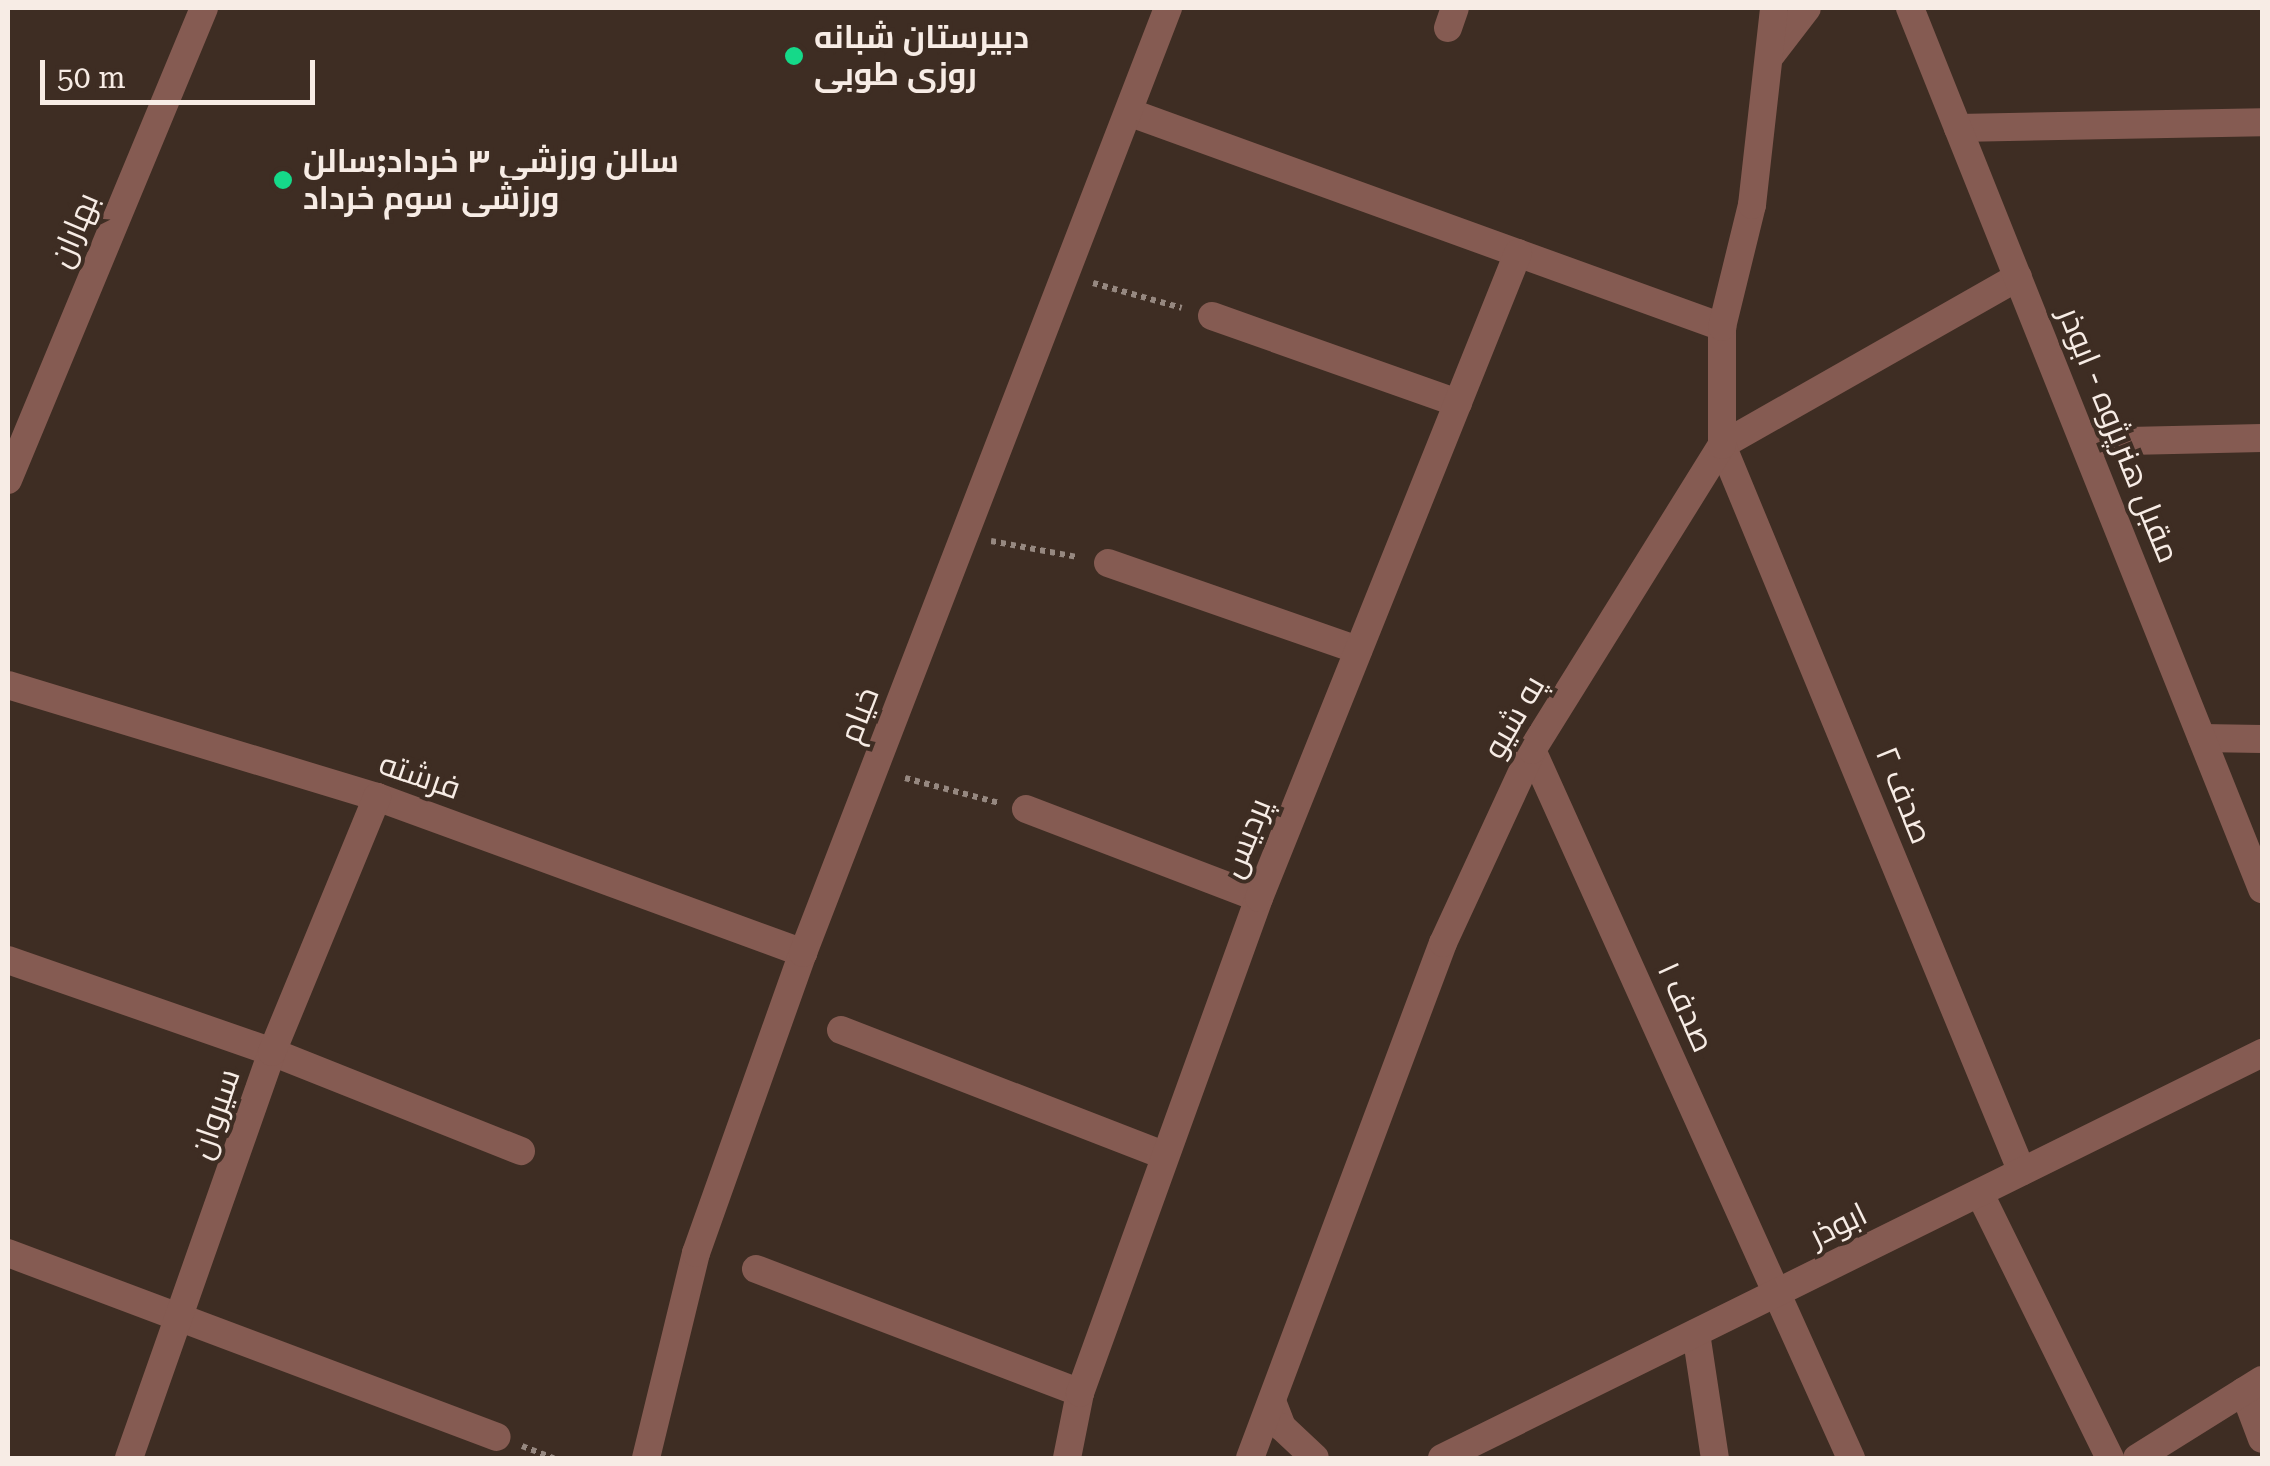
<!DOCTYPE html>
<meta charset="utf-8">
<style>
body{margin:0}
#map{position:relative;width:2270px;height:1466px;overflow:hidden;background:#3e2d23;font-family:"Roboto Serif",Cairo,serif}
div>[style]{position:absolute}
.path>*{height:6px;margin-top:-3px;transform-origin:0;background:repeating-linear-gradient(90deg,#968880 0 5px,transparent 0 10px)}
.minor>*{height:28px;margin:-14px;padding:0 14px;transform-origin:14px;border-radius:14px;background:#855b52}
.tertiary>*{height:28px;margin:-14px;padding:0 14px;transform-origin:14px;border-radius:14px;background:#855b52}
.dots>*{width:28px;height:28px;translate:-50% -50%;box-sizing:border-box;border:5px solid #3e2d23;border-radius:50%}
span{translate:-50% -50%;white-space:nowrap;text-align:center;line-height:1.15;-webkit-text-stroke:8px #3e2d23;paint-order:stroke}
.poi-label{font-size:32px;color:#f7ece5;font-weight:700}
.left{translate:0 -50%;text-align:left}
.street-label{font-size:32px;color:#f7ece5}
.frame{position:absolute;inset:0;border:10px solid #f7ece5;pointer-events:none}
.scale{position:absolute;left:40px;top:60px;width:275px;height:45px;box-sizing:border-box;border:5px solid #f7ece5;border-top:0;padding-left:12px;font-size:30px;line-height:35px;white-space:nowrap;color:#f7ece5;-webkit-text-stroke:8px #3e2d23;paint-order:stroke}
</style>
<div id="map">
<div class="path">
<i style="left:1093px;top:283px;width:92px;rotate:15.7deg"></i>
<i style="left:991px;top:541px;width:87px;rotate:10.5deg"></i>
<i style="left:905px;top:778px;width:97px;rotate:14.9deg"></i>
<i style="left:522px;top:1446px;width:34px;rotate:21deg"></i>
</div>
<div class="minor">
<i style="left:1448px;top:28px;width:21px;rotate:-71deg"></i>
<i style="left:1131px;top:113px;width:629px;rotate:19.91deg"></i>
<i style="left:1958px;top:128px;width:304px;rotate:-1.1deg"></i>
<i style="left:2018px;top:277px;width:340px;rotate:150.4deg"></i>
<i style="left:1722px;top:445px;width:786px;rotate:67.58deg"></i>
<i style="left:1212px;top:316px;width:261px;rotate:19.5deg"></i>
<i style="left:2084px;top:442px;width:178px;rotate:-1.3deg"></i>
<i style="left:8px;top:480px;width:511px;rotate:-67.45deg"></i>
<i style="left:1108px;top:563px;width:265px;rotate:19.2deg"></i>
<i style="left:8px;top:685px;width:386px;rotate:16.9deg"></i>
<i style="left:377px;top:797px;width:454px;rotate:20.1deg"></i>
<i style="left:2202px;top:738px;width:60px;rotate:1deg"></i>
<i style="left:1532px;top:750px;width:777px;rotate:65.75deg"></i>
<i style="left:1026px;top:809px;width:249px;rotate:20.9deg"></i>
<i style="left:8px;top:960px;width:280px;rotate:19.2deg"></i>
<i style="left:272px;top:1052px;width:268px;rotate:21.7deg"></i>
<i style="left:841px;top:1030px;width:346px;rotate:21.2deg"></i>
<i style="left:1981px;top:1196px;width:292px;rotate:63.8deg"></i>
<i style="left:8px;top:1253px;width:522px;rotate:20.62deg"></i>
<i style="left:756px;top:1269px;width:347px;rotate:20.9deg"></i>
<i style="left:1696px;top:1333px;width:126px;rotate:81.4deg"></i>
<i style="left:2244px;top:1391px;width:51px;rotate:69.4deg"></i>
<i style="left:129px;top:1458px;width:430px;rotate:-70.6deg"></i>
<i style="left:272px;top:1052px;width:276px;rotate:-67.6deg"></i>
<i style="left:646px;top:1458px;width:211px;rotate:-76.3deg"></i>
<i style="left:696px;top:1253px;width:319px;rotate:-70.4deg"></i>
<i style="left:803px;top:953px;width:1013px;rotate:-68.88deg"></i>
<i style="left:1067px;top:1458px;width:66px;rotate:-78.7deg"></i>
<i style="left:1080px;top:1393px;width:526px;rotate:-70.12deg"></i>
<i style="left:1259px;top:898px;width:695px;rotate:-68.12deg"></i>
<i style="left:1442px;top:1458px;width:915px;rotate:-26.28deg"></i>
<i style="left:2137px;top:1458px;width:147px;rotate:-32deg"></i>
</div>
<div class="tertiary">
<i style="left:1910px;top:8px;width:949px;rotate:68.22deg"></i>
<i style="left:1771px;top:55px;width:59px;rotate:-52.5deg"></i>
<i style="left:1272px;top:1401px;width:28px;rotate:69deg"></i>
<i style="left:1282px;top:1427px;width:45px;rotate:43.2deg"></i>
<i style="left:1250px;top:1458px;width:550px;rotate:-69.46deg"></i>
<i style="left:1443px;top:943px;width:213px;rotate:-65.2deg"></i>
<i style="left:1532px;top:750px;width:359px;rotate:-58.1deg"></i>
<i style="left:1722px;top:445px;width:118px;rotate:-90deg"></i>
<i style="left:1722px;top:327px;width:126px;rotate:-76.2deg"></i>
<i style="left:1752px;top:205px;width:198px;rotate:-83.6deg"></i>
</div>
<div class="dots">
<i style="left:794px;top:56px;background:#15d989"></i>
<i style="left:283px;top:180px;background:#15d989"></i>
</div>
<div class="poi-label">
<span class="left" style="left:814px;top:56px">دبیرستان شبانه<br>روزی طوبی</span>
<span class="left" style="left:303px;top:180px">سالن ورزشی ۳ خرداد;سالن<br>ورزشی سوم خرداد</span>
</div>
<div class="street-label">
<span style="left:74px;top:230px;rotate:-67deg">بهاران</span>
<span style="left:2119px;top:435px;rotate:68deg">مقبل هنرپژوه - ابوذر</span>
<span style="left:859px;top:715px;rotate:-69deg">خیام</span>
<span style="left:1514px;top:717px;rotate:-60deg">په شیو</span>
<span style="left:420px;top:776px;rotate:19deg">فرشته</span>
<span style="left:1904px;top:795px;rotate:68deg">صدف ۲</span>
<span style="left:1246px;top:838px;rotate:-68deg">پردیس</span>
<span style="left:1686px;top:1007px;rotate:66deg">صدف ۱</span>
<span style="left:215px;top:1114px;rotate:-71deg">سیروان</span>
<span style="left:1838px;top:1225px;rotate:-26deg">ابوذر</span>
</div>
<div class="frame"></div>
<div class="scale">50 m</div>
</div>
